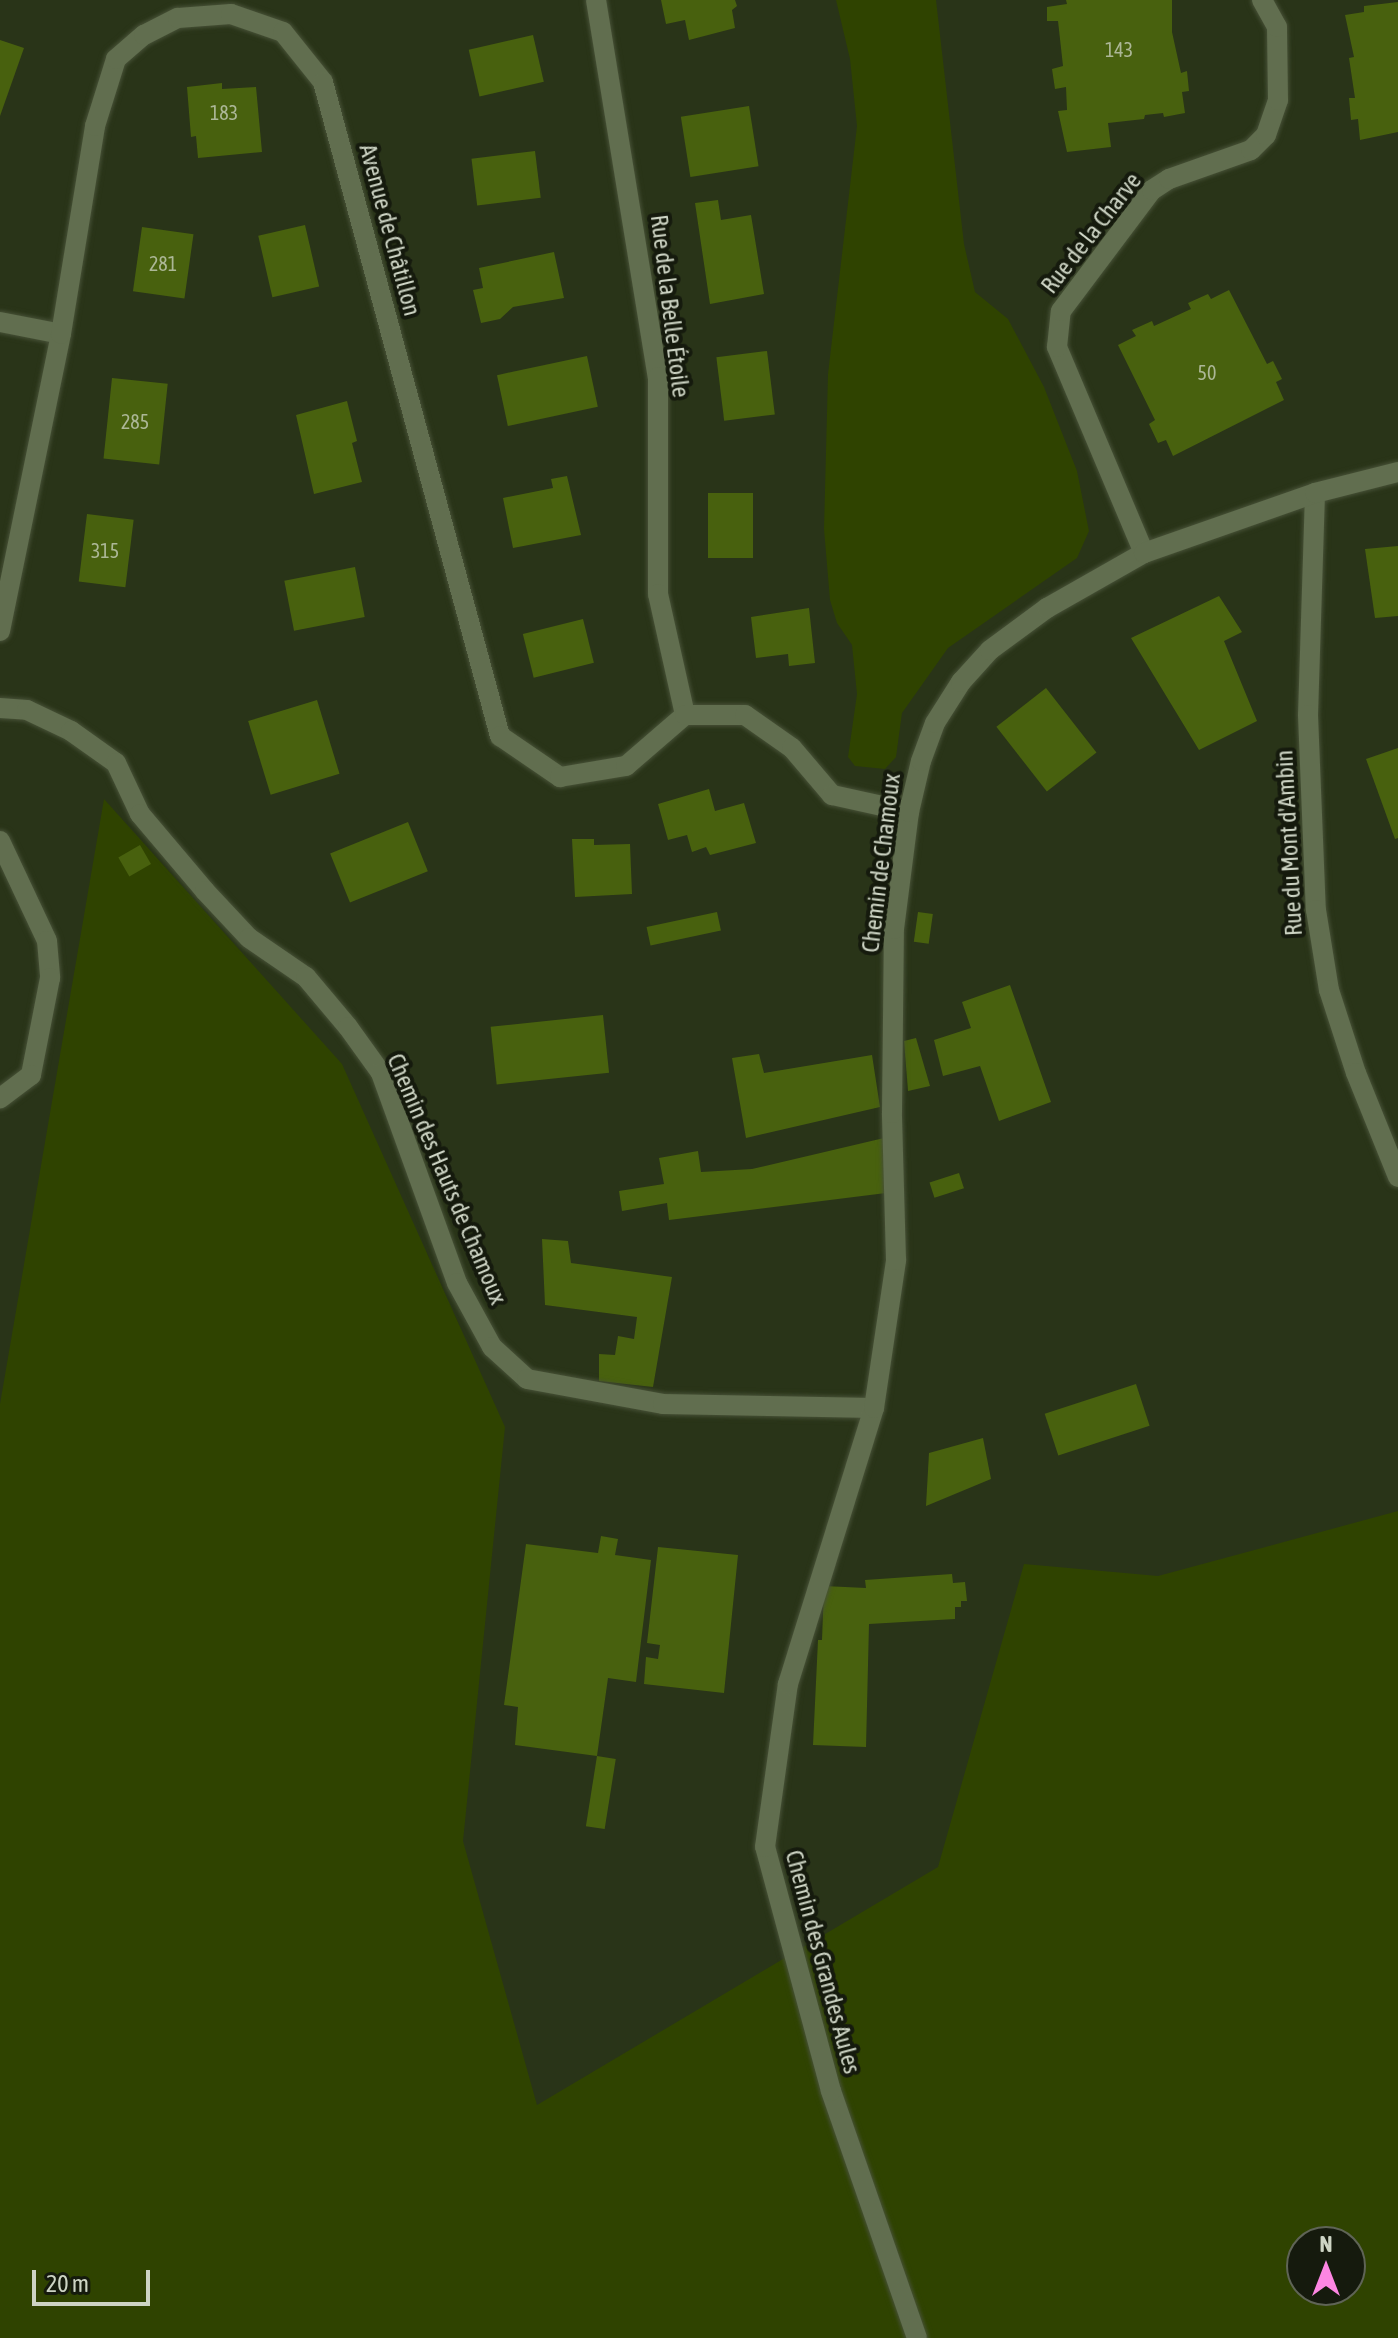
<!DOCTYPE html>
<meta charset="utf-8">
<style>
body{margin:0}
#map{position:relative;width:1398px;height:2338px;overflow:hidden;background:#293418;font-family:"Asap Condensed",sans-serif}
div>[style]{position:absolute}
.green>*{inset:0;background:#2f4300}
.building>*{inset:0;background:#48610e;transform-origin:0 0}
.roads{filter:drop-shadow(0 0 2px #475137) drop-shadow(0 0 2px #475137)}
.minor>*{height:20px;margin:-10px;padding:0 10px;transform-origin:10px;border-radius:10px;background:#616e4f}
span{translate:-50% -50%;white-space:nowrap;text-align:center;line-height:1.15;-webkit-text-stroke:8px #151a0d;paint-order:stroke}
.number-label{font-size:20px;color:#acb796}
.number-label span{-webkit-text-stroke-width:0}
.street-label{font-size:24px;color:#cdd4c4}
.north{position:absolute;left:1286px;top:2226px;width:80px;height:80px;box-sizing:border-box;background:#151a0d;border:2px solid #5f6456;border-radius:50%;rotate:0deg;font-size:22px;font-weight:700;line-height:32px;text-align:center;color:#cdd4c4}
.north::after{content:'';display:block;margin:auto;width:28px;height:36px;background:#fd86e2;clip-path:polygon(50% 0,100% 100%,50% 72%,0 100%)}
.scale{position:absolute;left:32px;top:2270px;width:118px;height:36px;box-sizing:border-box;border:4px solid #cdd4c4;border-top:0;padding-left:10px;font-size:24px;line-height:28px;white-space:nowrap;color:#cdd4c4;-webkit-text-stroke:6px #151a0d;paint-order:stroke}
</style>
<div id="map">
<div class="green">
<i style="clip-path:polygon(836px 0,936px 0,964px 244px,975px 292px,1008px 319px,1044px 387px,1077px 471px,1089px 531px,1077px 558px,948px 648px,902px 713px,896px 757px,885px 769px,855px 766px,848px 757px,857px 694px,852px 645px,837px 623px,830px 600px,824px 529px,828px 374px,857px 126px,850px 59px)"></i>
<i style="clip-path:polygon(evenodd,104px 799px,342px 1064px,505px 1427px,463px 1841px,537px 2105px,938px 1867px,1024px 1564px,1158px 1576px,1398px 1511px,1398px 2338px,0 2338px,0 1404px,104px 799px,1302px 2242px,1350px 2242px,1350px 2290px,1302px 2290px,1302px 2242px)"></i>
</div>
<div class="building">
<i style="clip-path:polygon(661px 0,735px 0,737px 6px,732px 10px,735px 28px,689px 40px,685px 20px,666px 24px)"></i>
<i style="clip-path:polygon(1066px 0,1172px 0,1172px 32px,1181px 73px,1187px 71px,1189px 91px,1182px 92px,1185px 113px,1164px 117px,1163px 113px,1145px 115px,1144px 119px,1108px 123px,1111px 147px,1067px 152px,1058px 111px,1067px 110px,1066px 87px,1055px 89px,1052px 69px,1063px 66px,1058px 21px,1047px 21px,1047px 7px,1067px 4px)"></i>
<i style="clip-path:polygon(1398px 2px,1398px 132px,1360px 140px,1358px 119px,1351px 120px,1349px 98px,1355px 98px,1349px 58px,1354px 57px,1345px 15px,1364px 12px,1364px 6px)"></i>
<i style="left:533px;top:35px;width:48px;height:66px;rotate:77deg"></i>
<i style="clip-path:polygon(0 40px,24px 48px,0 116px)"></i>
<i style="clip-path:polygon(222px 83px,222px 89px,256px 87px,262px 152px,198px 158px,196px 136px,191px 137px,187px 87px)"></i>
<i style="left:749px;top:106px;width:61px;height:69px;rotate:81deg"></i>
<i style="left:535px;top:151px;width:47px;height:64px;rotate:83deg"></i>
<i style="clip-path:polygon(718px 200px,721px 220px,751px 215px,764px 294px,710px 304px,695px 203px)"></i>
<i style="left:305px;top:225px;width:63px;height:48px;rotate:77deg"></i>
<i style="left:142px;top:227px;width:52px;height:65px;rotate:8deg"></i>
<i style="clip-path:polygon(554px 252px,564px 298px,513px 307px,500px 319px,481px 323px,473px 290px,483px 288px,479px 268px)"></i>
<i style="clip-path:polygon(1229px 290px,1267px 364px,1273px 361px,1282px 379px,1276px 382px,1284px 400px,1173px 456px,1166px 440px,1158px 443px,1149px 424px,1155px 420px,1118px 345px,1136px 336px,1132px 330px,1152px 321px,1154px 326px,1191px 309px,1188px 303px,1208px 294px,1211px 299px)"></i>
<i style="left:767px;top:351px;width:64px;height:51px;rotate:83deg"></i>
<i style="left:587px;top:356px;width:52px;height:92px;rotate:78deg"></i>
<i style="left:112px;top:378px;width:56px;height:81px;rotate:6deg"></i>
<i style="clip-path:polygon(347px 401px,357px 441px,352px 443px,362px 482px,314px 494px,296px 415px)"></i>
<i style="clip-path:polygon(567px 476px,581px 535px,513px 548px,503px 498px,553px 488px,551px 479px)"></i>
<i style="left:708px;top:493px;width:45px;height:65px"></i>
<i style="left:87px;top:514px;width:47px;height:68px;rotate:7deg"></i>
<i style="clip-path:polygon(1398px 546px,1398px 616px,1375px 618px,1365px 549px)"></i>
<i style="left:355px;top:567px;width:51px;height:72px;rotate:79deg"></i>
<i style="clip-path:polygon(1219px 596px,1242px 632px,1224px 641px,1257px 721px,1199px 750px,1131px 638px)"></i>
<i style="clip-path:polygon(809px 608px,815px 663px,789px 666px,788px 654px,756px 658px,751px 617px)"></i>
<i style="left:583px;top:619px;width:45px;height:62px;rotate:76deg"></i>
<i style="left:1046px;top:688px;width:82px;height:63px;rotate:52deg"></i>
<i style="left:317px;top:700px;width:77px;height:72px;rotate:73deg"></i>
<i style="clip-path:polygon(1398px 748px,1398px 838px,1395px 839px,1366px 759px)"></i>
<i style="clip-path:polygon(709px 789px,715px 811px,744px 803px,756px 843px,710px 855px,706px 847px,692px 852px,687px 835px,668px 840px,658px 804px)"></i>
<i style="left:408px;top:822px;width:53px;height:84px;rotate:68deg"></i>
<i style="clip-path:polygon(572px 839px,594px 839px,594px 845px,630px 844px,632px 894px,575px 897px)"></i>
<i style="left:140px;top:845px;width:22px;height:25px;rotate:60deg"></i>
<i style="left:717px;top:912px;width:19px;height:72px;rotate:78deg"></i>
<i style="left:918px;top:912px;width:15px;height:30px;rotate:8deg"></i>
<i style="clip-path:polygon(1010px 985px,1051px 1102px,999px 1121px,980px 1066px,943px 1076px,934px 1040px,971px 1028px,962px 1002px)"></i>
<i style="left:603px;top:1015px;width:58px;height:113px;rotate:84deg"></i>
<i style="clip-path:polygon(916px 1038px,930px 1086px,908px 1091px,904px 1041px)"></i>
<i style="clip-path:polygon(759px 1054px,764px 1073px,872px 1055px,880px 1107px,746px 1138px,732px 1058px)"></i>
<i style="clip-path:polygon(884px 1138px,886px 1193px,669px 1220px,667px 1203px,622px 1211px,619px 1191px,664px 1184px,659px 1158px,698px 1151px,701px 1172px,752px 1169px)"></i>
<i style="left:959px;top:1173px;width:16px;height:31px;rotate:72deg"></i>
<i style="clip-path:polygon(542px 1239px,568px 1241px,571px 1263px,672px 1277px,653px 1387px,599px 1381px,599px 1354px,615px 1355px,618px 1336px,634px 1339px,637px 1317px,545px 1305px)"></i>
<i style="left:1136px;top:1384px;width:44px;height:96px;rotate:72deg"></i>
<i style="clip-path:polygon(983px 1438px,991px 1479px,926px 1506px,929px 1453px)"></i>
<i style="clip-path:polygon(601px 1536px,618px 1539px,615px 1555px,651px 1560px,636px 1682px,608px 1678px,597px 1756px,515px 1745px,518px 1707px,504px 1705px,526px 1544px,598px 1553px)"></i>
<i style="clip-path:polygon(658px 1547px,738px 1555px,724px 1693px,644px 1684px,646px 1657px,658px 1659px,660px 1645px,647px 1643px)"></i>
<i style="clip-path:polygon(952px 1574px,953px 1583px,965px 1582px,967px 1601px,961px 1601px,961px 1607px,955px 1607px,955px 1619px,869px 1624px,866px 1747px,813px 1745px,818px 1640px,822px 1640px,824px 1586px,866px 1588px,865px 1580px)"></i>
<i style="left:597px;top:1756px;width:19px;height:71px;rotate:9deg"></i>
</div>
<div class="roads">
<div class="minor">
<i style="left:596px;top:0;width:382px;rotate:80.7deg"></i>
<i style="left:658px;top:377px;width:217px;rotate:90deg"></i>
<i style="left:658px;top:594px;width:124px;rotate:77.4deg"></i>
<i style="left:0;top:322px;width:62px;rotate:11.1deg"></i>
<i style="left:1315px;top:493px;width:222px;rotate:91.8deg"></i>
<i style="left:1308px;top:715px;width:195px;rotate:87.7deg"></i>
<i style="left:1316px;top:910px;width:81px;rotate:80.8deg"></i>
<i style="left:1329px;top:990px;width:87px;rotate:72deg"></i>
<i style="left:1356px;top:1073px;width:112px;rotate:68deg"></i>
<i style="left:1144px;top:553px;width:224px;rotate:-112.9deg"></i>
<i style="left:1057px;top:347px;width:36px;rotate:-84deg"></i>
<i style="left:1061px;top:311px;width:151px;rotate:-53.1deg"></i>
<i style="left:1152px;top:190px;width:20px;rotate:-33deg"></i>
<i style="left:1169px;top:179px;width:87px;rotate:-19.5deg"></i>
<i style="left:1251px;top:150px;width:21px;rotate:-45deg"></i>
<i style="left:1266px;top:135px;width:37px;rotate:-71deg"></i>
<i style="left:1278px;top:100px;width:73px;rotate:-90.8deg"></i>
<i style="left:1277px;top:27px;width:31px;rotate:-119deg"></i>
<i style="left:0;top:631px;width:303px;rotate:-78.4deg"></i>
<i style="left:61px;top:334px;width:211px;rotate:-80.7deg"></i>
<i style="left:95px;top:126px;width:70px;rotate:-72.6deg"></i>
<i style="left:116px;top:59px;width:37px;rotate:-41deg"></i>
<i style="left:144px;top:35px;width:38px;rotate:-27deg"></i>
<i style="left:178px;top:18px;width:53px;rotate:-4.3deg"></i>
<i style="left:231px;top:14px;width:55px;rotate:19.1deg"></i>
<i style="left:283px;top:32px;width:64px;rotate:51.3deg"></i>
<i style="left:323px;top:82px;width:678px;rotate:74.86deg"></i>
<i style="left:500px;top:736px;width:73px;rotate:34.3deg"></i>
<i style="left:560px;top:777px;width:67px;rotate:-9.5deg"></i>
<i style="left:626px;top:766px;width:78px;rotate:-40.8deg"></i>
<i style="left:685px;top:715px;width:60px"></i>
<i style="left:745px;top:715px;width:57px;rotate:35.1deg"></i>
<i style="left:792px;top:748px;width:62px;rotate:49.6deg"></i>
<i style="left:832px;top:795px;width:79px;rotate:12.4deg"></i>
<i style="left:0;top:708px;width:27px;rotate:4deg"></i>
<i style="left:27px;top:710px;width:49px;rotate:25.5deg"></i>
<i style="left:71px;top:731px;width:55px;rotate:35.4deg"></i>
<i style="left:116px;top:763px;width:56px;rotate:64.8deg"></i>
<i style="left:140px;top:814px;width:101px;rotate:49.8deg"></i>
<i style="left:205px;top:891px;width:64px;rotate:46.9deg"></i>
<i style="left:249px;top:938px;width:69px;rotate:34.4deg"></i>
<i style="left:306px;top:977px;width:65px;rotate:50deg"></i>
<i style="left:348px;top:1027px;width:57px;rotate:54.3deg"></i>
<i style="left:381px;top:1073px;width:223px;rotate:70.1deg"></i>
<i style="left:457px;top:1283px;width:73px;rotate:61.3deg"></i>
<i style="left:492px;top:1347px;width:47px;rotate:42.4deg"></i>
<i style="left:527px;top:1379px;width:138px;rotate:10.4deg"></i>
<i style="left:663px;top:1404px;width:211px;rotate:1.1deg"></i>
<i style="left:0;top:841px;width:110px;rotate:64.8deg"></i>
<i style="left:47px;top:941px;width:37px;rotate:85deg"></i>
<i style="left:50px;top:978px;width:99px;rotate:101.1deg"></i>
<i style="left:31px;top:1075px;width:39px;rotate:143deg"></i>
<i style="left:917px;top:2338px;width:262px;rotate:-109.2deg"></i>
<i style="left:831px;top:2091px;width:253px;rotate:-105.1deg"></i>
<i style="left:765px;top:1847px;width:165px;rotate:-82deg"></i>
<i style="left:788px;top:1684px;width:289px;rotate:-72.7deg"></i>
<i style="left:874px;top:1408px;width:150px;rotate:-81.5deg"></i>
<i style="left:896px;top:1260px;width:147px;rotate:-91.6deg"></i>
<i style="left:892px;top:1113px;width:184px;rotate:-89.4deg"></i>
<i style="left:894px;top:929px;width:118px;rotate:-82.7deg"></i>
<i style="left:909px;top:812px;width:52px;rotate:-76.8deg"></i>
<i style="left:921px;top:761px;width:40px;rotate:-69.8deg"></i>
<i style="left:935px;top:723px;width:49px;rotate:-57.6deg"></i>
<i style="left:961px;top:682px;width:43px;rotate:-47.8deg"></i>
<i style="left:990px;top:650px;width:71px;rotate:-36.4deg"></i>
<i style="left:1047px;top:608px;width:112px;rotate:-29.6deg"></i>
<i style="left:1144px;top:553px;width:181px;rotate:-19.3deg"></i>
<i style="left:1315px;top:493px;width:86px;rotate:-14.2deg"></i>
</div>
</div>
<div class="number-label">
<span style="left:1119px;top:49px">143</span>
<span style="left:224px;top:112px">183</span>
<span style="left:163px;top:263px">281</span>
<span style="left:1207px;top:372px">50</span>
<span style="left:135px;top:421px">285</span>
<span style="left:105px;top:550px">315</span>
</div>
<div class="street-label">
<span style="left:390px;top:230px;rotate:75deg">Avenue de Châtillon</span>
<span style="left:1091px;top:233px;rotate:-52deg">Rue de la Charve</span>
<span style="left:670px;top:306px;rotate:83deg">Rue de la Belle Étoile</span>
<span style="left:1289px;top:843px;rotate:-93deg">Rue du Mont d'Ambin</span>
<span style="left:881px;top:863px;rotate:-83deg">Chemin de Chamoux</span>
<span style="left:447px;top:1179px;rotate:67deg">Chemin des Hauts de Chamoux</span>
<span style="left:823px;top:1962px;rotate:75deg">Chemin des Grandes Aules</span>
</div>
<div class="north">N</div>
<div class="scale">20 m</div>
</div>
